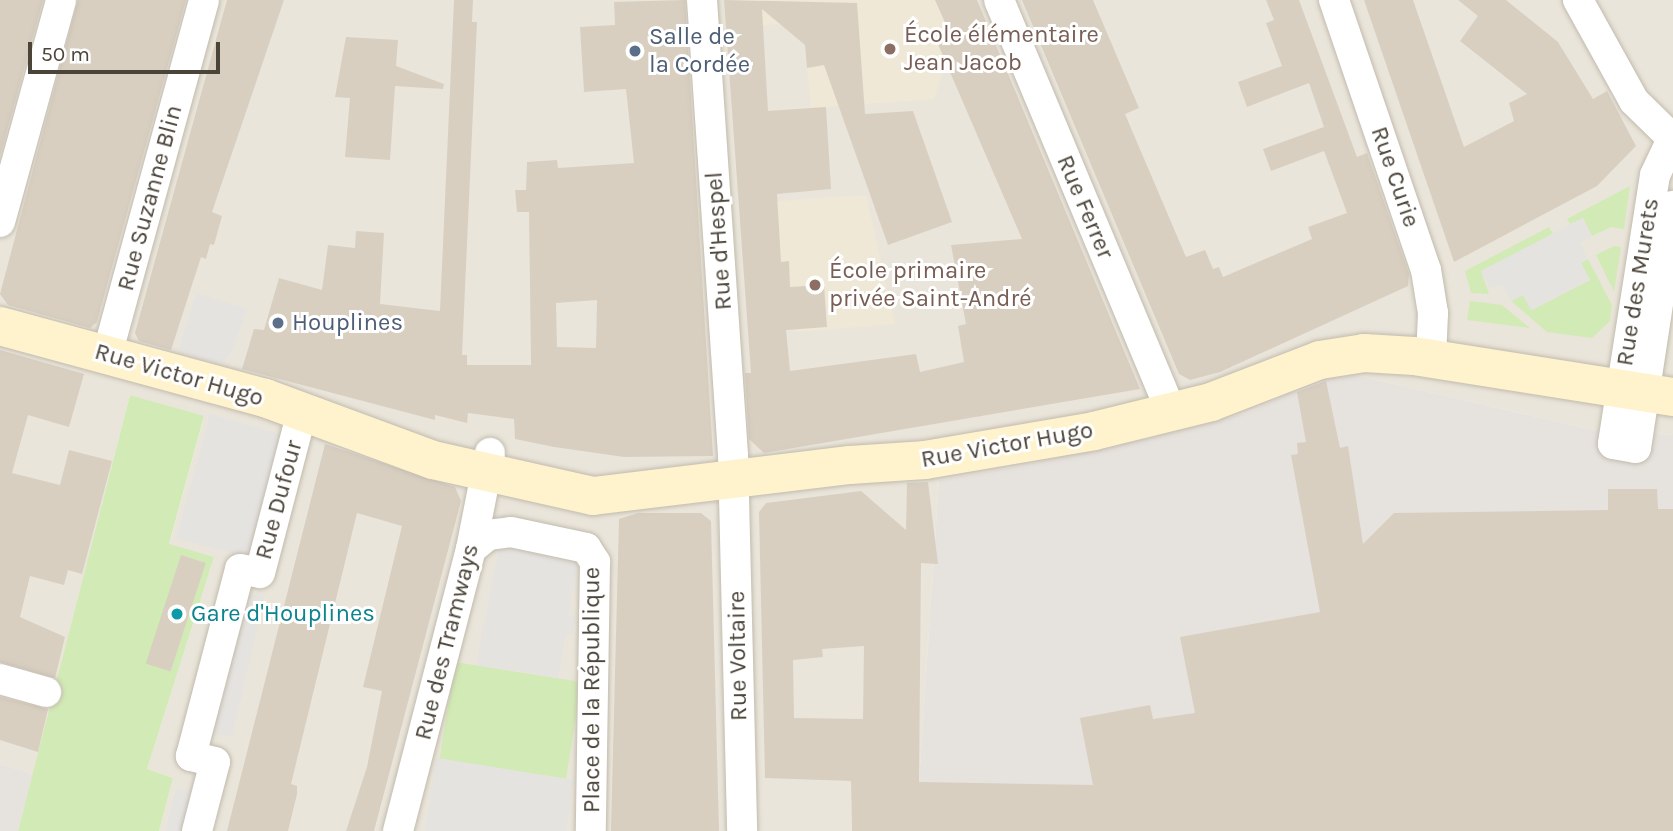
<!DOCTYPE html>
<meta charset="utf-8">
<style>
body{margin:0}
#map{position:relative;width:1673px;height:831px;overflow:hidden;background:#f6f3ec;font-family:Karla,sans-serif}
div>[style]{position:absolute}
.residential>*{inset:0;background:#eae5da}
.industrial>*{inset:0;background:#e6e2dd}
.education>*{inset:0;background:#efe8d6}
.green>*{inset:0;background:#d2eab5;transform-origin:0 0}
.parking>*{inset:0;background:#e5e3e0;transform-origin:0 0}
.building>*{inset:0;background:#d8cfc1;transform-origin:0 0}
.roads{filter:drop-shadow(0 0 2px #c2bbae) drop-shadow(0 0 2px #c2bbae)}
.minor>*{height:30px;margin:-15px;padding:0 15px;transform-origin:15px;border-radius:15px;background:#fff}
.secondary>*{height:38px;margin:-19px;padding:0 19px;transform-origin:19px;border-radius:19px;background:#fff3cd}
.dots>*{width:19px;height:19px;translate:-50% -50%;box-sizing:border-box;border:4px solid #fff;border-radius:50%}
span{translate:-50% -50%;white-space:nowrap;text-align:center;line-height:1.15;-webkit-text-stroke:6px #fff;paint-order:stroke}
.education-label{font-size:24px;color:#785e54}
.left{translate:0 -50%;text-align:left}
.service-label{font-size:24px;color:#4e5e75}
.street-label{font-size:24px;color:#4b4439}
.culture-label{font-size:24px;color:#0d838f}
.scale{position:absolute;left:28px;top:42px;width:192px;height:32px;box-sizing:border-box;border:4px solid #4b4439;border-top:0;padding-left:9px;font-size:21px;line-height:24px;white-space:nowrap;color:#4b4439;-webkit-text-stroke:5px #fff;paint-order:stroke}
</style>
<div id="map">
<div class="residential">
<i style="clip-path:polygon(0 0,1673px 0,1673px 435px,1593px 430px,1333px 370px,1250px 412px,1024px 465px,939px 480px,919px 783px,851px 781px,852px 831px,159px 831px,173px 778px,147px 769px,214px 557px,169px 545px,204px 417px,130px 395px,33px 774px,0 764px)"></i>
</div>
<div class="industrial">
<i style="clip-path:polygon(1333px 370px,1593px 430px,1673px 435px,1673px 831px,852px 831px,851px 781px,919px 782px,939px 480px,1024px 465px,1250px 412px)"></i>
<i style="clip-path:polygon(0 764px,33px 774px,18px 831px,0 831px)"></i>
</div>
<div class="education">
<i style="clip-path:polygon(724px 0,977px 0,994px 40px,946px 62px,934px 99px,811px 108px,803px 22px,726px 28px)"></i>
<i style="clip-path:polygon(866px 195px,895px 324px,796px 332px,792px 325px,748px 328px,739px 204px)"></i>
</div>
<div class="green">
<i style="clip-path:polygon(1630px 186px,1624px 229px,1611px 227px,1592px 236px,1583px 218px,1570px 224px,1567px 219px)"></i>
<i style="clip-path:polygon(1549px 227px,1553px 234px,1481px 271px,1489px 294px,1471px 293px,1465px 271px)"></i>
<i style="clip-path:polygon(1614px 246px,1621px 247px,1614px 292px,1596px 255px)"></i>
<i style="clip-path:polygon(1588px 259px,1612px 305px,1610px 321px,1592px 338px,1547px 332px,1511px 301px,1523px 294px,1532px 310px,1590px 280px,1581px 263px)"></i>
<i style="clip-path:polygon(1470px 301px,1502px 305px,1530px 328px,1467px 320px)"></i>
<i style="clip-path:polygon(130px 395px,204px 416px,169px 544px,214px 557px,147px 769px,173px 778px,159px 831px,18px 831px)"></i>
<i style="left:455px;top:662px;width:128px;height:98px;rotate:9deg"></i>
</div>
<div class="parking">
<i style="clip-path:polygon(1583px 218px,1592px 236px,1580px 243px,1588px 259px,1581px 263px,1590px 280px,1531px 310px,1523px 295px,1511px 301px,1502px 284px,1490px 289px,1481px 271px)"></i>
<i style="clip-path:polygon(196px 293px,247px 309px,232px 352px,221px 365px,178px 352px)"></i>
<i style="clip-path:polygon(210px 414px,286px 436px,255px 551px,245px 557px,176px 538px)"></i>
<i style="clip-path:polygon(504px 522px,582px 534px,569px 615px,575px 617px,573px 635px,566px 634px,558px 678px,476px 665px)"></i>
<i style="left:247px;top:593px;width:18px;height:144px;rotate:13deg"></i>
<i style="clip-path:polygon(436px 758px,574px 780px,566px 831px,425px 831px)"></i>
<i style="left:176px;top:788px;width:21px;height:44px;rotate:14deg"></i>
</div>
<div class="building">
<i style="clip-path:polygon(0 0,43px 0,0 156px)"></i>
<i style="clip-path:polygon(78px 0,186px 0,101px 307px,97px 322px,90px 328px,8px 305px,0 294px)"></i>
<i style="clip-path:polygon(227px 0,284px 0,212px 212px,222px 216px,214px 245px,210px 244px,206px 259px,201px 257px,171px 350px,139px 341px,135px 333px)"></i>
<i style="clip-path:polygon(evenodd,454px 0,473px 0,472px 22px,477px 22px,462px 355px,467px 355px,467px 365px,531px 365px,529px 212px,517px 212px,515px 190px,526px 190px,527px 162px,557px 160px,558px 168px,634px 163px,626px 89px,584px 92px,580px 27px,615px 25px,614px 2px,685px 0,713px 456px,624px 457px,554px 447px,515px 439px,514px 419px,468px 413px,467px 423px,435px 415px,435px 420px,242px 369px,254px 329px,264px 330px,279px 278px,322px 290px,328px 245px,355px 248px,356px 231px,384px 233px,380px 304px,440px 311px,454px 0,597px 300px,596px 348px,557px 347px,556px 303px,597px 300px)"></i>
<i style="clip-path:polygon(724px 0,857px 3px,865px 114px,913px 111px,952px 222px,888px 245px,824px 65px,807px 68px,805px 45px,762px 9px,768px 111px,826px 107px,831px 189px,777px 194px,781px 262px,789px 261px,790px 287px,824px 285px,827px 327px,786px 330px,790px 371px,916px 354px,920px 372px,964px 362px,958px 326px,966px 324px,951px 245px,1022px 239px,937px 42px,951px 36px,935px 0,977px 0,1140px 389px,764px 453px,749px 439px,745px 373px,751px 373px)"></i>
<i style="clip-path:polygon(1022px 0,1093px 0,1139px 108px,1125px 114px,1186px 257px,1205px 250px,1213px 269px,1219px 267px,1223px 277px,1312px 239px,1308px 227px,1347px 213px,1324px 151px,1271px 171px,1263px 149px,1324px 127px,1309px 83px,1247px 107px,1238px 82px,1282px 66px,1266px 23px,1274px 20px,1266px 0,1299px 0,1357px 157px,1367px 153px,1409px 274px,1408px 286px,1220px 372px,1190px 380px,1179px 374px)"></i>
<i style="clip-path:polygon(1364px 0,1413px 0,1464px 147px,1514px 121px,1509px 103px,1527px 94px,1460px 41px,1478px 16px,1458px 0,1506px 0,1558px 42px,1593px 99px,1607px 91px,1636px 146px,1597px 186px,1454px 262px)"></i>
<i style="clip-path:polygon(346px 37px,398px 40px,396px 66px,444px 84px,443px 89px,395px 86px,390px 160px,345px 157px,350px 98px,335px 97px)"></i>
<i style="clip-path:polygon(0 350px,84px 374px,69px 427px,28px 415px,12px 473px,60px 485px,69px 450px,112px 461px,82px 574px,68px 570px,64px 585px,30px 576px,20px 617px,65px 637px,55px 678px,0 662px)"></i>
<i style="clip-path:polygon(evenodd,1326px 381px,1340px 448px,1348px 446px,1363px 544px,1394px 513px,1608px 510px,1608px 489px,1657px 489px,1658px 509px,1673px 509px,1673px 831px,852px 831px,851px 781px,765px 778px,759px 512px,766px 503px,861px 491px,906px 530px,907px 483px,928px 482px,938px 564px,921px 563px,919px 782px,1093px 785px,1080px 718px,1150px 705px,1153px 719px,1195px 713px,1180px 637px,1320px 612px,1291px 455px,1298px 454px,1297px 443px,1306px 442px,1297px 392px,1326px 381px,864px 646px,863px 719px,794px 718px,793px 660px,823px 657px,822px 649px,864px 646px)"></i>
<i style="clip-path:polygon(325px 444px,455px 487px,461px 501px,374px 831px,346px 831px,367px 767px,382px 691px,363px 687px,402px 526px,357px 513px,291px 784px,297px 786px,297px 794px,288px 831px,227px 831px)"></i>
<i style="clip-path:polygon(701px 513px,711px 521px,719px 831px,611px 831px,619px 519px,638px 513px)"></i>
<i style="left:181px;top:555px;width:26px;height:114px;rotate:18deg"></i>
<i style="clip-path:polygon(0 697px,48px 709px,38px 752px,0 740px)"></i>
</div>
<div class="roads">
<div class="minor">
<i style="left:702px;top:0;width:457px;rotate:86.1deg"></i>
<i style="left:733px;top:456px;width:375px;rotate:88.6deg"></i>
<i style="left:999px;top:0;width:448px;rotate:67.3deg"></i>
<i style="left:1334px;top:0;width:285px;rotate:71.2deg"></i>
<i style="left:1426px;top:270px;width:44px;rotate:80.8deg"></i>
<i style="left:1433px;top:313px;width:46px;rotate:92.5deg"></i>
<i style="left:1578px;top:0;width:115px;rotate:61deg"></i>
<i style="left:1634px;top:101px;width:54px;rotate:44.3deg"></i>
<i style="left:1673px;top:137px;width:42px;rotate:115.3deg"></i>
<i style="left:1655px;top:175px;width:272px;rotate:98.9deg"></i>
<i style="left:1613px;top:444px;width:23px;rotate:10deg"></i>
<i style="left:1636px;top:448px;width:245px;rotate:-81.3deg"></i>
<i style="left:0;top:222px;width:230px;rotate:-74.6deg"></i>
<i style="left:107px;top:355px;width:368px;rotate:-74.7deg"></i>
<i style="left:471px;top:549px;width:22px;rotate:-39deg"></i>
<i style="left:488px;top:535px;width:23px;rotate:-7deg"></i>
<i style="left:511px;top:532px;width:77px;rotate:12deg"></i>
<i style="left:586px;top:548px;width:17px;rotate:57deg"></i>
<i style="left:595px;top:562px;width:269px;rotate:90.9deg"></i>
<i style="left:0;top:679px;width:48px;rotate:15.8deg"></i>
<i style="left:197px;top:831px;width:71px;rotate:-75.4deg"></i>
<i style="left:215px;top:762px;width:25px;rotate:-166deg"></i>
<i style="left:191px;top:756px;width:193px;rotate:-75.3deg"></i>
<i style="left:240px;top:569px;width:20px;rotate:11deg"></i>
<i style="left:260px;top:573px;width:166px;rotate:-75.4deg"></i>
<i style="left:398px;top:831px;width:291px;rotate:-75.5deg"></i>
<i style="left:471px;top:549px;width:98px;rotate:-78.8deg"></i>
</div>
<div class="secondary">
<i style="left:0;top:326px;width:275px;rotate:15.2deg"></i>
<i style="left:265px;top:398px;width:179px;rotate:20.3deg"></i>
<i style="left:433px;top:460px;width:164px;rotate:12.7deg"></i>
<i style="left:593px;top:496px;width:259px;rotate:-6.9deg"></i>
<i style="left:850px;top:465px;width:75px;rotate:-3.8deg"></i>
<i style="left:925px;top:460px;width:171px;rotate:-9.7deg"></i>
<i style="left:1094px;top:431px;width:121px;rotate:-13.9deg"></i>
<i style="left:1211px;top:402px;width:117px;rotate:-21.1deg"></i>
<i style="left:1320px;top:360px;width:45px;rotate:-9deg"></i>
<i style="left:1364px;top:353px;width:50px;rotate:3.4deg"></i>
<i style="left:1414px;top:356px;width:262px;rotate:9deg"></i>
</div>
</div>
<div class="dots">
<i style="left:890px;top:49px;background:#8d6e63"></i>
<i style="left:635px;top:51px;background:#5c6f8a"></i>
<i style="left:815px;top:285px;background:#8d6e63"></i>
<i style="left:278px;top:323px;background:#5c6f8a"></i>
<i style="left:177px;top:614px;background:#0f9aa8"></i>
</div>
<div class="education-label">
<span class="left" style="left:904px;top:49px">École élémentaire<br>Jean Jacob</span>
<span class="left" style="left:829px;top:285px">École primaire<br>privée Saint-André</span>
</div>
<div class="service-label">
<span class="left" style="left:649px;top:51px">Salle de<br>la Cordée</span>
<span class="left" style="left:292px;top:323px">Houplines</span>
</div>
<div class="street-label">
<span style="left:1395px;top:177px;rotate:71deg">Rue Curie</span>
<span style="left:150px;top:198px;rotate:-75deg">Rue Suzanne Blin</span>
<span style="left:1085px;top:207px;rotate:67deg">Rue Ferrer</span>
<span style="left:719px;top:241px;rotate:-94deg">Rue d'Hespel</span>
<span style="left:1638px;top:282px;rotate:-81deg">Rue des Murets</span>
<span style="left:179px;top:375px;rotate:16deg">Rue Victor Hugo</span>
<span style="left:1007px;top:445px;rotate:-10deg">Rue Victor Hugo</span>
<span style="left:279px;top:500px;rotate:-75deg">Rue Dufour</span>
<span style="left:447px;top:642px;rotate:-76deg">Rue des Tramways</span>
<span style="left:738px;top:656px;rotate:-91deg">Rue Voltaire</span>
<span style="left:592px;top:690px;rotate:-90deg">Place de la République</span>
</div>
<div class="culture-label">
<span class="left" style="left:191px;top:614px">Gare d'Houplines</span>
</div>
<div class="scale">50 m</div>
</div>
